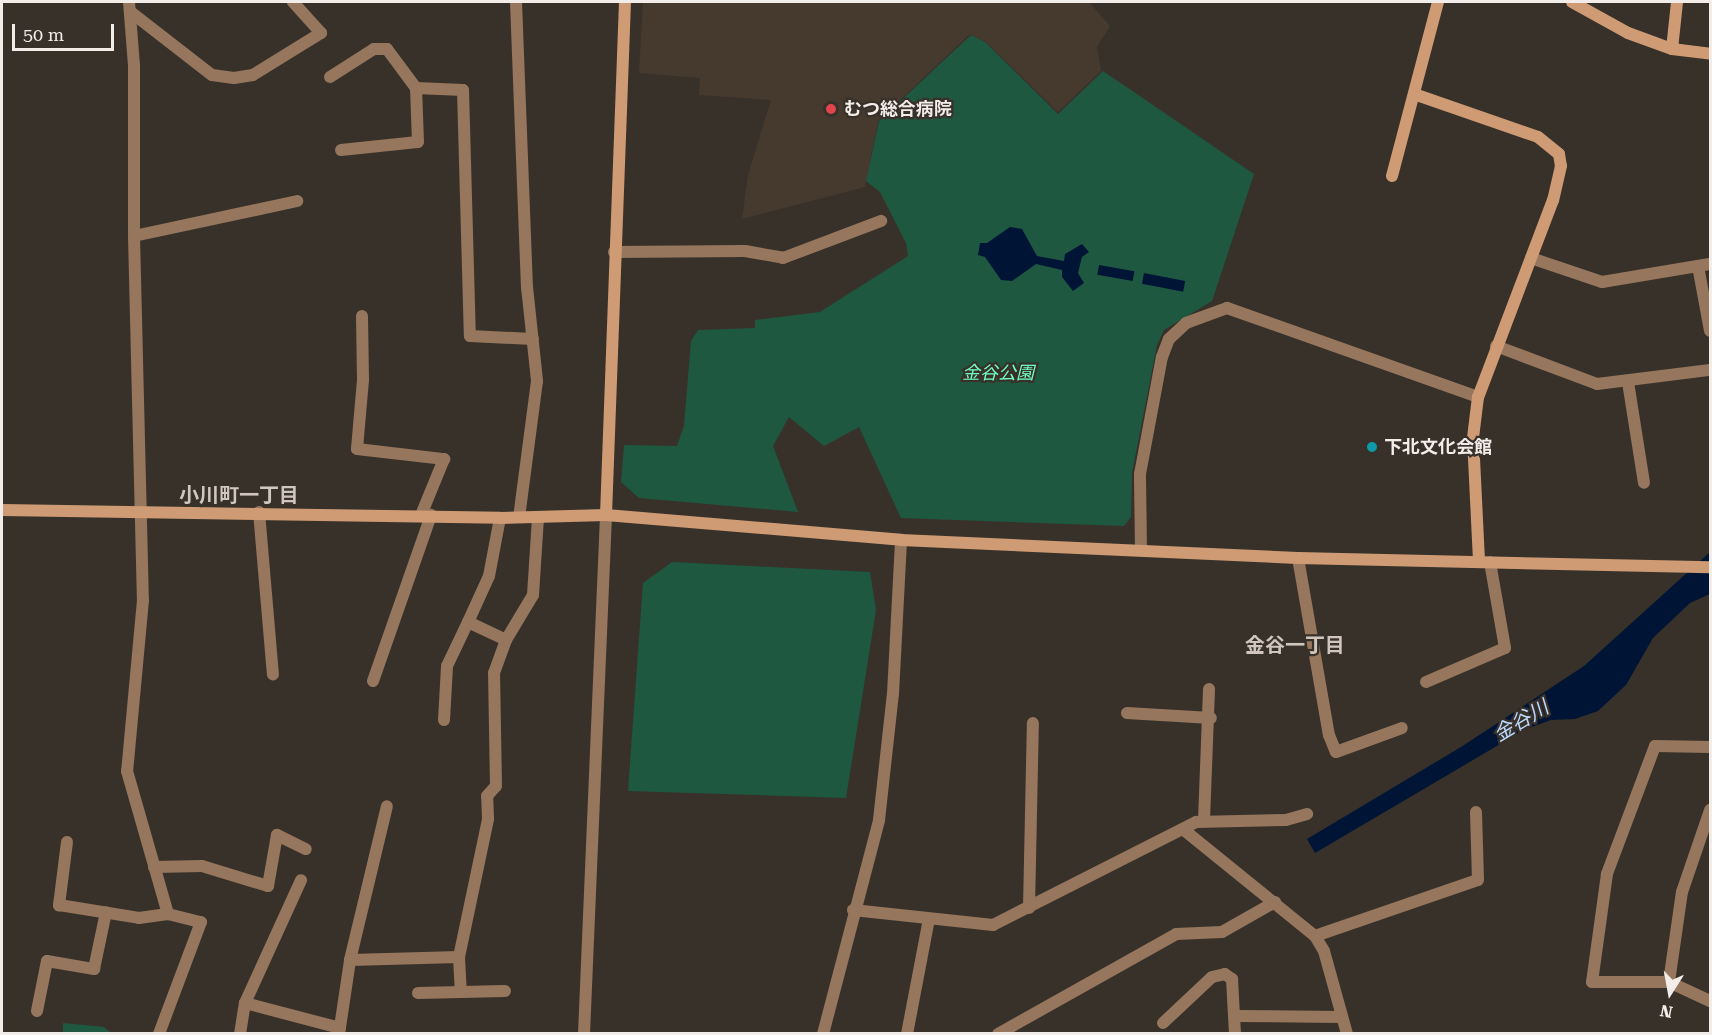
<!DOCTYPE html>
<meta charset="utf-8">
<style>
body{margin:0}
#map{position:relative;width:1712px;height:1035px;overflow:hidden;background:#38312a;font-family:"Roboto Serif","Noto Sans JP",serif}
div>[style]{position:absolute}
.built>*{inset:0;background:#463a2f}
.green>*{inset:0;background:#1e5841}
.water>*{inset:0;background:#001536;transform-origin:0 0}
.street>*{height:12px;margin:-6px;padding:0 6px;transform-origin:6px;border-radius:6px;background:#96765d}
.secondary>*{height:12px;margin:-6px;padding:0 6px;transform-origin:6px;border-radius:6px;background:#cf9b74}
.dots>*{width:16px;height:16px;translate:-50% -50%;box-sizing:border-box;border:3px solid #38312a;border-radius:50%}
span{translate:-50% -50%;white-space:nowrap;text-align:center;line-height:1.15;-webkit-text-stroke:4.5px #38312a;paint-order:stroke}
.poi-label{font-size:18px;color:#f2ede9;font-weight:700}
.left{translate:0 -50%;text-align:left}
.park-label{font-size:18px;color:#6effc4;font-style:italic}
.neighbourhood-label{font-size:20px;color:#d0c6be;font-weight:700}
.water-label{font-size:20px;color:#bcd9fe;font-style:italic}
.frame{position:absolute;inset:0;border:3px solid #f2ede9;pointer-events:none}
.north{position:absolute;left:1640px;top:963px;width:60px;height:60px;-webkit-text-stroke:4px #38312a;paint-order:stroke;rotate:191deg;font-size:16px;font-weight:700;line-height:24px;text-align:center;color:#f2ede9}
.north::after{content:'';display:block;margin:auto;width:21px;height:27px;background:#f2ede9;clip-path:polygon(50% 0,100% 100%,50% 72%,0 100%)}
.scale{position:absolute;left:12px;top:24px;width:102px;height:27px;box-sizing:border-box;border:3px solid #f2ede9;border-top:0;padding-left:8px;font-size:18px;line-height:21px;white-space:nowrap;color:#f2ede9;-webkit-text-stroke:4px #38312a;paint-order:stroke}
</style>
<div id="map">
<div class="built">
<i style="clip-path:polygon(643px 2px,1089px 2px,1110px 26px,1097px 47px,1101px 71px,1058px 112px,987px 43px,970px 34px,878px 121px,865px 187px,742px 219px,748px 175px,771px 100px,699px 95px,700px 78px,639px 73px)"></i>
</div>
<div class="green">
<i style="clip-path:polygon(971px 35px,985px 42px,1058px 114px,1103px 71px,1254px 174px,1212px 301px,1164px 330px,1157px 345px,1132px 473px,1131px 517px,1124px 526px,901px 518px,859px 427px,824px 446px,789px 417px,773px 446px,798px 512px,639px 498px,621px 482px,624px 445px,677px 446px,684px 426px,691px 341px,698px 330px,755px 328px,755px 320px,820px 312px,908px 256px,906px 243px,880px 192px,866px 181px,879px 121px)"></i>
<i style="clip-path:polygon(672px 562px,870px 572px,876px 610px,846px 798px,628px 791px,643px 583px)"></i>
<i style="clip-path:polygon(63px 1023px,104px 1027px,111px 1033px,63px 1033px)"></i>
</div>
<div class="water">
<i style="clip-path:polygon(1010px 227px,1022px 229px,1037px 256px,1064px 261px,1065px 254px,1082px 244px,1089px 252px,1082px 257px,1078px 273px,1084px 283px,1073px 291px,1062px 277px,1062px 270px,1036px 264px,1012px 281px,1001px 280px,985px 257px,978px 255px,980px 243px,987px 243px)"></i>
<i style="left:1099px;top:265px;width:36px;height:10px;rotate:10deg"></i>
<i style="left:1144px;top:273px;width:42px;height:11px;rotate:11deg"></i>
<i style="clip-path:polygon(1710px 552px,1710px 594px,1690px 603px,1653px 638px,1626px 685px,1598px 711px,1575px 719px,1551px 720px,1524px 730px,1315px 853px,1307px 839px,1461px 747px,1584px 666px)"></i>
</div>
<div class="street">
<i style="left:129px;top:2px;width:63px;rotate:85.5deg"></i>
<i style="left:134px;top:65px;width:171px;rotate:90deg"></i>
<i style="left:134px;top:236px;width:364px;rotate:88.6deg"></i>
<i style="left:143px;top:600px;width:172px;rotate:95.3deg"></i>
<i style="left:127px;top:771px;width:149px;rotate:74deg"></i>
<i style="left:168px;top:914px;width:34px;rotate:14deg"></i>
<i style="left:201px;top:922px;width:120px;rotate:110.6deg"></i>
<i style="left:516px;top:2px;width:285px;rotate:87.8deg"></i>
<i style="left:527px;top:287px;width:95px;rotate:83.9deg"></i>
<i style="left:537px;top:381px;width:137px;rotate:97.5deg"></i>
<i style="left:132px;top:13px;width:101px;rotate:37.8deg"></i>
<i style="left:212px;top:75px;width:22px;rotate:8deg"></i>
<i style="left:234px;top:78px;width:19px;rotate:-9deg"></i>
<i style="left:253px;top:75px;width:80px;rotate:-31.7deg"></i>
<i style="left:321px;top:33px;width:42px;rotate:-132.1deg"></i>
<i style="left:330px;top:77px;width:52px;rotate:-32.5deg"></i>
<i style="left:374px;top:49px;width:13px"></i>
<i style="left:387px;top:49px;width:49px;rotate:53.4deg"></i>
<i style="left:416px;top:88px;width:47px;rotate:2.4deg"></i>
<i style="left:463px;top:90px;width:246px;rotate:88.4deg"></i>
<i style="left:470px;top:336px;width:63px;rotate:2.7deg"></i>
<i style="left:341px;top:150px;width:77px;rotate:-5.9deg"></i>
<i style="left:418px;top:142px;width:54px;rotate:-92.1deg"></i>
<i style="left:134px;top:236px;width:167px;rotate:-12.1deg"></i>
<i style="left:614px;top:252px;width:131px;rotate:-0.4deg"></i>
<i style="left:745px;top:251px;width:39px;rotate:10deg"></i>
<i style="left:783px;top:258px;width:105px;rotate:-20.7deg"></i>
<i style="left:1531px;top:258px;width:75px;rotate:18.7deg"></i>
<i style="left:1602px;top:282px;width:109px;rotate:-9.5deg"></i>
<i style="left:1698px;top:266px;width:66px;rotate:79.5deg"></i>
<i style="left:362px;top:316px;width:64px;rotate:89.1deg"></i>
<i style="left:363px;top:380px;width:69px;rotate:95deg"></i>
<i style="left:357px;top:449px;width:88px;rotate:6.6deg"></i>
<i style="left:444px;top:459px;width:61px;rotate:112.3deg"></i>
<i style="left:1496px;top:346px;width:108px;rotate:20.6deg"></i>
<i style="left:1597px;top:384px;width:114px;rotate:-7.1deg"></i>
<i style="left:1628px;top:382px;width:102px;rotate:81deg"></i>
<i style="left:259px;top:512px;width:163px;rotate:85.1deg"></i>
<i style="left:500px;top:518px;width:59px;rotate:100.7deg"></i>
<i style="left:489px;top:576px;width:51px;rotate:114.5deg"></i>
<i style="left:468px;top:622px;width:42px;rotate:25.3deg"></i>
<i style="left:1141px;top:550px;width:76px;rotate:-90.8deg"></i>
<i style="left:1140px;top:474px;width:119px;rotate:-79.4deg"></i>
<i style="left:1162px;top:357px;width:19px;rotate:-69deg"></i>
<i style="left:1169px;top:339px;width:23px;rotate:-43deg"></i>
<i style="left:1186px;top:323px;width:44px;rotate:-20.1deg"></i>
<i style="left:1227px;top:308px;width:266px;rotate:19.5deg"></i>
<i style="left:1298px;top:558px;width:180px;rotate:80.1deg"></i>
<i style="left:1329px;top:735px;width:18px;rotate:68deg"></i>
<i style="left:1336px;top:752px;width:70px;rotate:-20deg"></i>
<i style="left:373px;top:681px;width:176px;rotate:-70.7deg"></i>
<i style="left:1426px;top:682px;width:86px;rotate:-23.3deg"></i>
<i style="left:1505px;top:648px;width:87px;rotate:-99.9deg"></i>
<i style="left:1127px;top:713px;width:84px;rotate:3.4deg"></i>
<i style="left:444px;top:720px;width:54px;rotate:-86.8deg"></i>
<i style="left:447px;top:666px;width:49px;rotate:-64.5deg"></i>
<i style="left:1710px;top:747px;width:55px;rotate:-179deg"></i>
<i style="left:1655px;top:746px;width:137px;rotate:110.6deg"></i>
<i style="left:1607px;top:874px;width:109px;rotate:97.9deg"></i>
<i style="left:1592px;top:982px;width:77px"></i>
<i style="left:1669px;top:982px;width:45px;rotate:24.9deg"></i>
<i style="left:1204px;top:820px;width:131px;rotate:-87.8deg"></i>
<i style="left:1184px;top:830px;width:169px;rotate:39deg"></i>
<i style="left:1315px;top:936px;width:17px;rotate:59deg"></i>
<i style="left:1324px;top:951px;width:86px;rotate:74.5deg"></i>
<i style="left:67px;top:842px;width:64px;rotate:97.2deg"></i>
<i style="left:59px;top:905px;width:81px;rotate:9.2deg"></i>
<i style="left:139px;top:918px;width:29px;rotate:-8deg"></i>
<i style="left:154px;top:867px;width:48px;rotate:-1.2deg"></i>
<i style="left:202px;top:866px;width:69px;rotate:16.9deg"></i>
<i style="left:268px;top:886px;width:52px;rotate:-80deg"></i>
<i style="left:277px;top:835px;width:32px;rotate:26deg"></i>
<i style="left:1029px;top:908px;width:185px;rotate:-88.8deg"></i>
<i style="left:853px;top:910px;width:141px;rotate:6.1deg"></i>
<i style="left:993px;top:925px;width:228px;rotate:-26.9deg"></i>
<i style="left:1196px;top:822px;width:90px;rotate:-1.3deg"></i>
<i style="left:1286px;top:820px;width:22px;rotate:-16deg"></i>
<i style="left:1315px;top:936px;width:172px;rotate:-19deg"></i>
<i style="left:1478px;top:880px;width:68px;rotate:-91.7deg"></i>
<i style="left:459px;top:957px;width:35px;rotate:87deg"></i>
<i style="left:350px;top:960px;width:158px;rotate:-76.5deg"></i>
<i style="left:1669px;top:982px;width:91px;rotate:-81.8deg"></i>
<i style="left:1682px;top:892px;width:87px;rotate:-71.1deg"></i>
<i style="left:418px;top:993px;width:87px;rotate:-1.3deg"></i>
<i style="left:245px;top:1003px;width:135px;rotate:-65.5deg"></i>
<i style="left:37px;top:1011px;width:51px;rotate:-78.7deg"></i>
<i style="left:47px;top:961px;width:48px;rotate:9.7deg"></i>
<i style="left:94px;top:969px;width:58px;rotate:-78.1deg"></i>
<i style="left:1236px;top:1016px;width:106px;rotate:0.5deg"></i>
<i style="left:1163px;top:1023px;width:67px;rotate:-43.2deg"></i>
<i style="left:1212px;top:977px;width:13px;rotate:-13deg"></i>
<i style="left:1225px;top:974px;width:9px;rotate:36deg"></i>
<i style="left:1232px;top:979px;width:55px;rotate:86.9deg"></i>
<i style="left:240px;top:1034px;width:31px;rotate:-81deg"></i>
<i style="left:245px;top:1003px;width:98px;rotate:14.7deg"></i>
<i style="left:339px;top:1034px;width:75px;rotate:-81.5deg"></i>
<i style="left:350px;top:960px;width:109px;rotate:-1.6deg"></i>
<i style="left:459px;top:957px;width:141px;rotate:-78.1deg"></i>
<i style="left:488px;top:819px;width:23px;rotate:-92deg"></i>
<i style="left:487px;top:796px;width:13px;rotate:-48deg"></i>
<i style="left:496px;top:786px;width:113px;rotate:-91deg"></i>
<i style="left:494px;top:673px;width:35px;rotate:-70deg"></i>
<i style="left:506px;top:640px;width:52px;rotate:-59deg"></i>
<i style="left:533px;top:595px;width:78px;rotate:-86.3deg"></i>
<i style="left:584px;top:1034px;width:519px;rotate:-87.57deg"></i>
<i style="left:823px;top:1034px;width:221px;rotate:-75.3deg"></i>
<i style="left:879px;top:820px;width:127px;rotate:-83.7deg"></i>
<i style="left:893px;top:694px;width:154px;rotate:-87deg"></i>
<i style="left:907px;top:1034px;width:117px;rotate:-79.2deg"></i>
<i style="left:998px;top:1034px;width:204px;rotate:-29.3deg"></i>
<i style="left:1176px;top:934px;width:46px;rotate:-2.5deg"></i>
<i style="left:1222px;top:932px;width:61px;rotate:-29.5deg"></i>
</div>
<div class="secondary">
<i style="left:1572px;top:2px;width:64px;rotate:29deg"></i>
<i style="left:1628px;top:33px;width:47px;rotate:20deg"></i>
<i style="left:1672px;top:49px;width:38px;rotate:7deg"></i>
<i style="left:1672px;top:49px;width:47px;rotate:-83.9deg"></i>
<i style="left:1414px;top:94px;width:131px;rotate:19.1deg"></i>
<i style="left:1538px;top:137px;width:27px;rotate:39deg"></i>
<i style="left:1559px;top:154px;width:12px;rotate:81deg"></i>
<i style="left:1561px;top:166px;width:35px;rotate:103deg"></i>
<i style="left:1553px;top:200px;width:211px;rotate:110.8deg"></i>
<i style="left:1478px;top:397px;width:41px;rotate:97deg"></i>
<i style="left:1473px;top:438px;width:124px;rotate:87.2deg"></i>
<i style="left:1392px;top:176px;width:180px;rotate:-75.2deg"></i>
<i style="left:2px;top:510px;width:498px;rotate:0.9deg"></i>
<i style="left:500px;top:518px;width:106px;rotate:-1.6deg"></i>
<i style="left:606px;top:515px;width:296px;rotate:4.8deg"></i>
<i style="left:901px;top:540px;width:397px;rotate:2.6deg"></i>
<i style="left:1298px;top:558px;width:412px;rotate:1.3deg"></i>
<i style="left:606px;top:515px;width:513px;rotate:-87.88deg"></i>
</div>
<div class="dots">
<i style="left:831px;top:109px;background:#e0444e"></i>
<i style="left:1372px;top:447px;background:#0f9aa8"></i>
</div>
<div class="poi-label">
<span class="left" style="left:844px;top:109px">むつ総合病院</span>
<span class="left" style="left:1384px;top:447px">下北文化会館</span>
</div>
<div class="park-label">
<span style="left:998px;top:373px">金谷公園</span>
</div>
<div class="neighbourhood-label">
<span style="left:239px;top:495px">小川町一丁目</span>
<span style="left:1295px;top:645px">金谷一丁目</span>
</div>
<div class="water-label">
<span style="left:1521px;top:721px;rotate:-31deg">金谷川</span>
</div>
<div class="frame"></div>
<div class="north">N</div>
<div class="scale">50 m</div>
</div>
